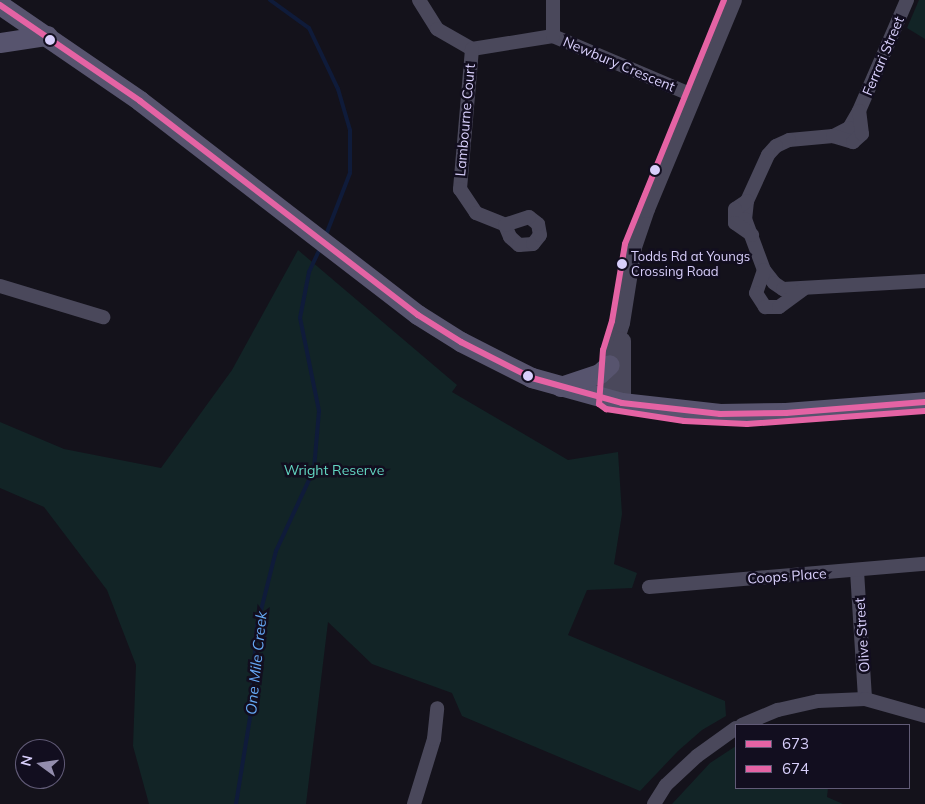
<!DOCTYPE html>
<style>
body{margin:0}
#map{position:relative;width:925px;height:804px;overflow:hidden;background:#14121b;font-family:Mulish,sans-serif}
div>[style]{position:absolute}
.green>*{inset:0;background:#122426}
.stream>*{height:4px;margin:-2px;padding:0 2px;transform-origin:2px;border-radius:2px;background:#0f1b3a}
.minor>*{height:14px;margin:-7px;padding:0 7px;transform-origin:7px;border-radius:7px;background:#4a485b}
.tertiary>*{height:18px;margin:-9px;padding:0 9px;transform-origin:9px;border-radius:9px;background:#4a485b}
.secondary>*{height:20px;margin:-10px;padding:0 10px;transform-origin:10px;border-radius:10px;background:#57546e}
.bus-1>*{height:6px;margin:-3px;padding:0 3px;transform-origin:3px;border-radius:3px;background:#e463a4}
.bus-2>*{height:6px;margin:-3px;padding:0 3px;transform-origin:3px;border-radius:3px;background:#e463a4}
.dots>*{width:14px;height:14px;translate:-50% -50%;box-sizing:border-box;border:2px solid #120e1f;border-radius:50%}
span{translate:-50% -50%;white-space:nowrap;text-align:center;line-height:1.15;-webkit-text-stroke:5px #120e1f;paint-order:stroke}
.bus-label{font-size:13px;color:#d8cffb}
.left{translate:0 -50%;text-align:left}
.street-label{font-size:14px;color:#d8cffb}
.park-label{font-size:14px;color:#62d5c1}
.water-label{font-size:15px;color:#65a7f3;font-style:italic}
.legend{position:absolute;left:735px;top:724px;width:175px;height:65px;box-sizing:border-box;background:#120e1f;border:1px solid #615b77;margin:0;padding:6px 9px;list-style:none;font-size:15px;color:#d8cffb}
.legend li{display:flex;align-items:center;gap:10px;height:25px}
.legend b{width:25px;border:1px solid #615b77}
.north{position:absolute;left:15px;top:739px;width:50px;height:50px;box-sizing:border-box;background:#120e1f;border:1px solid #615b77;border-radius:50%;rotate:284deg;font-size:14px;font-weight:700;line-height:20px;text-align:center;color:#d8cffb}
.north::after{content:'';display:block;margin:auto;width:18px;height:22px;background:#938dad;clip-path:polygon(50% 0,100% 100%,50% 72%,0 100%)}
</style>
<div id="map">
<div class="green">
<i style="clip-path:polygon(919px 0,925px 0,925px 39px,907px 28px)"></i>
<i style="clip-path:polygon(298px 250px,457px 385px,452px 392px,568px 460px,618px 452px,622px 514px,614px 564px,637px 573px,632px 588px,587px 590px,568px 635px,725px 701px,726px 716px,702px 730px,678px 751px,640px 791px,462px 716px,452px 693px,372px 664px,328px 622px,306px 804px,149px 804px,133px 746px,136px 665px,107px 590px,44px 507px,0 488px,0 422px,64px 449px,161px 468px,232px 370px)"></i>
<i style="clip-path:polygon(736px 746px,736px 788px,828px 788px,827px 797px,843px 804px,672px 804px,710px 763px)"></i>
</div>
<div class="stream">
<i style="left:270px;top:0;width:48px;rotate:35.7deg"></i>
<i style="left:309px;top:28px;width:68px;rotate:64.6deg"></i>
<i style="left:338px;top:89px;width:43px;rotate:73.7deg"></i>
<i style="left:350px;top:130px;width:43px;rotate:90deg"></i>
<i style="left:350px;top:173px;width:66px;rotate:111.2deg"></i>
<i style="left:236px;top:804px;width:87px;rotate:-80.8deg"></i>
<i style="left:250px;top:718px;width:92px;rotate:-85.6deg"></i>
<i style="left:257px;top:626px;width:77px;rotate:-75.8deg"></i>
<i style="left:276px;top:551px;width:90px;rotate:-65.1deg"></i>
<i style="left:314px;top:469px;width:58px;rotate:-85.1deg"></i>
<i style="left:319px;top:411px;width:95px;rotate:-101.5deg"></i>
<i style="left:300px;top:318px;width:47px;rotate:-78.9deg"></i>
<i style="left:309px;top:272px;width:29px;rotate:-65deg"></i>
</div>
<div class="minor">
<i style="left:419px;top:0;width:34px;rotate:58deg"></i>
<i style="left:437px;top:29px;width:40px;rotate:29.7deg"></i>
<i style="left:472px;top:49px;width:82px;rotate:-9.1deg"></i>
<i style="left:553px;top:36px;width:151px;rotate:23deg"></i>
<i style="left:907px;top:0;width:121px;rotate:113.4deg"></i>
<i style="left:859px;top:111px;width:20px;rotate:120deg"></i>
<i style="left:849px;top:128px;width:18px;rotate:153deg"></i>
<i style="left:833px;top:136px;width:44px;rotate:174.8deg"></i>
<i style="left:789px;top:140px;width:14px;rotate:155deg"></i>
<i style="left:776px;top:146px;width:12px;rotate:132deg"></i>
<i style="left:768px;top:155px;width:51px;rotate:114.5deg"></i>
<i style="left:747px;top:201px;width:18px;rotate:96deg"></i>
<i style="left:745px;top:219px;width:54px;rotate:69.6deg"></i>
<i style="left:764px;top:270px;width:16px;rotate:52deg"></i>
<i style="left:774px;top:283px;width:11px;rotate:34deg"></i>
<i style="left:783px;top:289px;width:142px;rotate:-3.2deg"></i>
<i style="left:553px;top:36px;width:36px;rotate:-90deg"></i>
<i style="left:472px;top:49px;width:141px;rotate:94.9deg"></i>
<i style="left:460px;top:189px;width:29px;rotate:56deg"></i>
<i style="left:476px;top:213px;width:31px;rotate:22deg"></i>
<i style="left:505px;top:225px;width:13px;rotate:67deg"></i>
<i style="left:510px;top:237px;width:12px;rotate:42deg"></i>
<i style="left:519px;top:245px;width:14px;rotate:-4deg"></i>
<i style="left:533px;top:244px;width:11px;rotate:-52deg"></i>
<i style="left:540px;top:235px;width:11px;rotate:-100deg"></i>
<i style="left:538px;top:224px;width:11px;rotate:-142deg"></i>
<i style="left:529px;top:217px;width:25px;rotate:162deg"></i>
<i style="left:833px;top:136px;width:21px;rotate:17deg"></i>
<i style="left:853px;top:142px;width:12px;rotate:-42deg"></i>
<i style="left:862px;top:134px;width:23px;rotate:-97deg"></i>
<i style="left:747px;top:201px;width:14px;rotate:146deg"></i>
<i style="left:735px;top:209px;width:14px;rotate:90deg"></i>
<i style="left:735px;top:223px;width:21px;rotate:35deg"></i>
<i style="left:764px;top:270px;width:24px;rotate:109deg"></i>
<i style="left:756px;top:293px;width:17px;rotate:57deg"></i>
<i style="left:765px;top:307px;width:14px"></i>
<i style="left:779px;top:307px;width:29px;rotate:-36deg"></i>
<i style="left:0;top:286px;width:108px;rotate:16.8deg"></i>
<i style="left:857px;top:571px;width:128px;rotate:86.4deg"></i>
<i style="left:649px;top:587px;width:277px;rotate:-4.8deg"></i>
<i style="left:742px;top:725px;width:39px;rotate:-23deg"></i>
<i style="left:778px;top:710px;width:41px;rotate:-12.7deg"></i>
<i style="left:818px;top:701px;width:47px;rotate:-2.4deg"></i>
<i style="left:865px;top:699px;width:62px;rotate:15.8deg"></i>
<i style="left:414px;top:804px;width:68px;rotate:-72.9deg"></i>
<i style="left:434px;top:739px;width:31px;rotate:-84deg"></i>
<i style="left:654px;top:804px;width:22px;rotate:-58deg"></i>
<i style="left:666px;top:785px;width:42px;rotate:-43.1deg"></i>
<i style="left:697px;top:756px;width:48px;rotate:-35.7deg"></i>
</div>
<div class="tertiary">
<i style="left:607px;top:400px;width:48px;rotate:-84.1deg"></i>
<i style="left:612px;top:352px;width:30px;rotate:-73deg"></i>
<i style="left:621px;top:323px;width:77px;rotate:-81deg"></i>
<i style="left:633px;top:247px;width:40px;rotate:-71.1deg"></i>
<i style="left:646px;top:209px;width:226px;rotate:-67.4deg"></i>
<i style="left:622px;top:403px;width:62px;rotate:-90deg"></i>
</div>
<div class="secondary">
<i style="left:0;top:5px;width:170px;rotate:34.4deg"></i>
<i style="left:140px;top:101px;width:351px;rotate:37.6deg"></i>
<i style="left:418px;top:315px;width:51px;rotate:32.1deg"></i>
<i style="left:461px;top:342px;width:80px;rotate:26.9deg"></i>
<i style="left:532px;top:378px;width:93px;rotate:15.5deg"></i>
<i style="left:622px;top:403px;width:99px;rotate:6.4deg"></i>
<i style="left:720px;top:414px;width:66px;rotate:-0.9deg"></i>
<i style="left:786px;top:413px;width:139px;rotate:-4.5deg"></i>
<i style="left:0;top:43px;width:48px;rotate:-8.5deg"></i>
<i style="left:561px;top:387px;width:41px;rotate:-18.4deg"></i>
<i style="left:600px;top:374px;width:13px;rotate:-42deg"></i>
</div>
<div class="bus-1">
<i style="left:0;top:5px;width:170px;rotate:34.4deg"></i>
<i style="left:140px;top:101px;width:351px;rotate:37.6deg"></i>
<i style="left:418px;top:315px;width:51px;rotate:32.1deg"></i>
<i style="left:461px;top:342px;width:80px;rotate:26.9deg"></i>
<i style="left:532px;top:378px;width:93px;rotate:15.5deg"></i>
<i style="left:622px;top:403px;width:99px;rotate:6.4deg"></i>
<i style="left:720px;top:414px;width:66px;rotate:-0.9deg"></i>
<i style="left:786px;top:413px;width:139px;rotate:-4.5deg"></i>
</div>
<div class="bus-2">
<i style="left:724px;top:0;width:263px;rotate:112.1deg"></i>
<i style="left:625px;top:244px;width:78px;rotate:99.6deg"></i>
<i style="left:612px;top:321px;width:30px;rotate:107deg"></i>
<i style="left:603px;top:350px;width:54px;rotate:94.2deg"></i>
<i style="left:599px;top:404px;width:9px;rotate:36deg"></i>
<i style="left:606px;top:409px;width:79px;rotate:8.7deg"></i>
<i style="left:684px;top:421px;width:63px;rotate:2.7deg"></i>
<i style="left:747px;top:424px;width:178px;rotate:-4.2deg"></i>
</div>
<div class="dots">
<i style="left:50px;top:40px;background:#d8cffb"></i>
<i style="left:655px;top:170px;background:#d8cffb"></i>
<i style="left:622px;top:264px;background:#d8cffb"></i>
<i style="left:528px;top:376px;background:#d8cffb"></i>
</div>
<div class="bus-label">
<span class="left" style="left:631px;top:264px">Todds Rd at Youngs<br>Crossing Road</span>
</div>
<div class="street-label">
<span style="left:883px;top:56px;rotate:-67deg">Ferrari Street</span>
<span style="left:619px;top:64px;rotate:23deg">Newbury Crescent</span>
<span style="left:465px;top:120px;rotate:-85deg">Lambourne Court</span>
<span style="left:787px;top:576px;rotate:-4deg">Coops Place</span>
<span style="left:862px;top:635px;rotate:-94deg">Olive Street</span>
</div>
<div class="park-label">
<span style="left:334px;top:470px">Wright Reserve</span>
</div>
<div class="water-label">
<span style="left:256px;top:663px;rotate:-84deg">One Mile Creek</span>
</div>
<ul class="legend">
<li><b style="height:6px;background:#e463a4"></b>673</li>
<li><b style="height:6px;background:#e463a4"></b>674</li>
</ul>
<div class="north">N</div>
</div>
